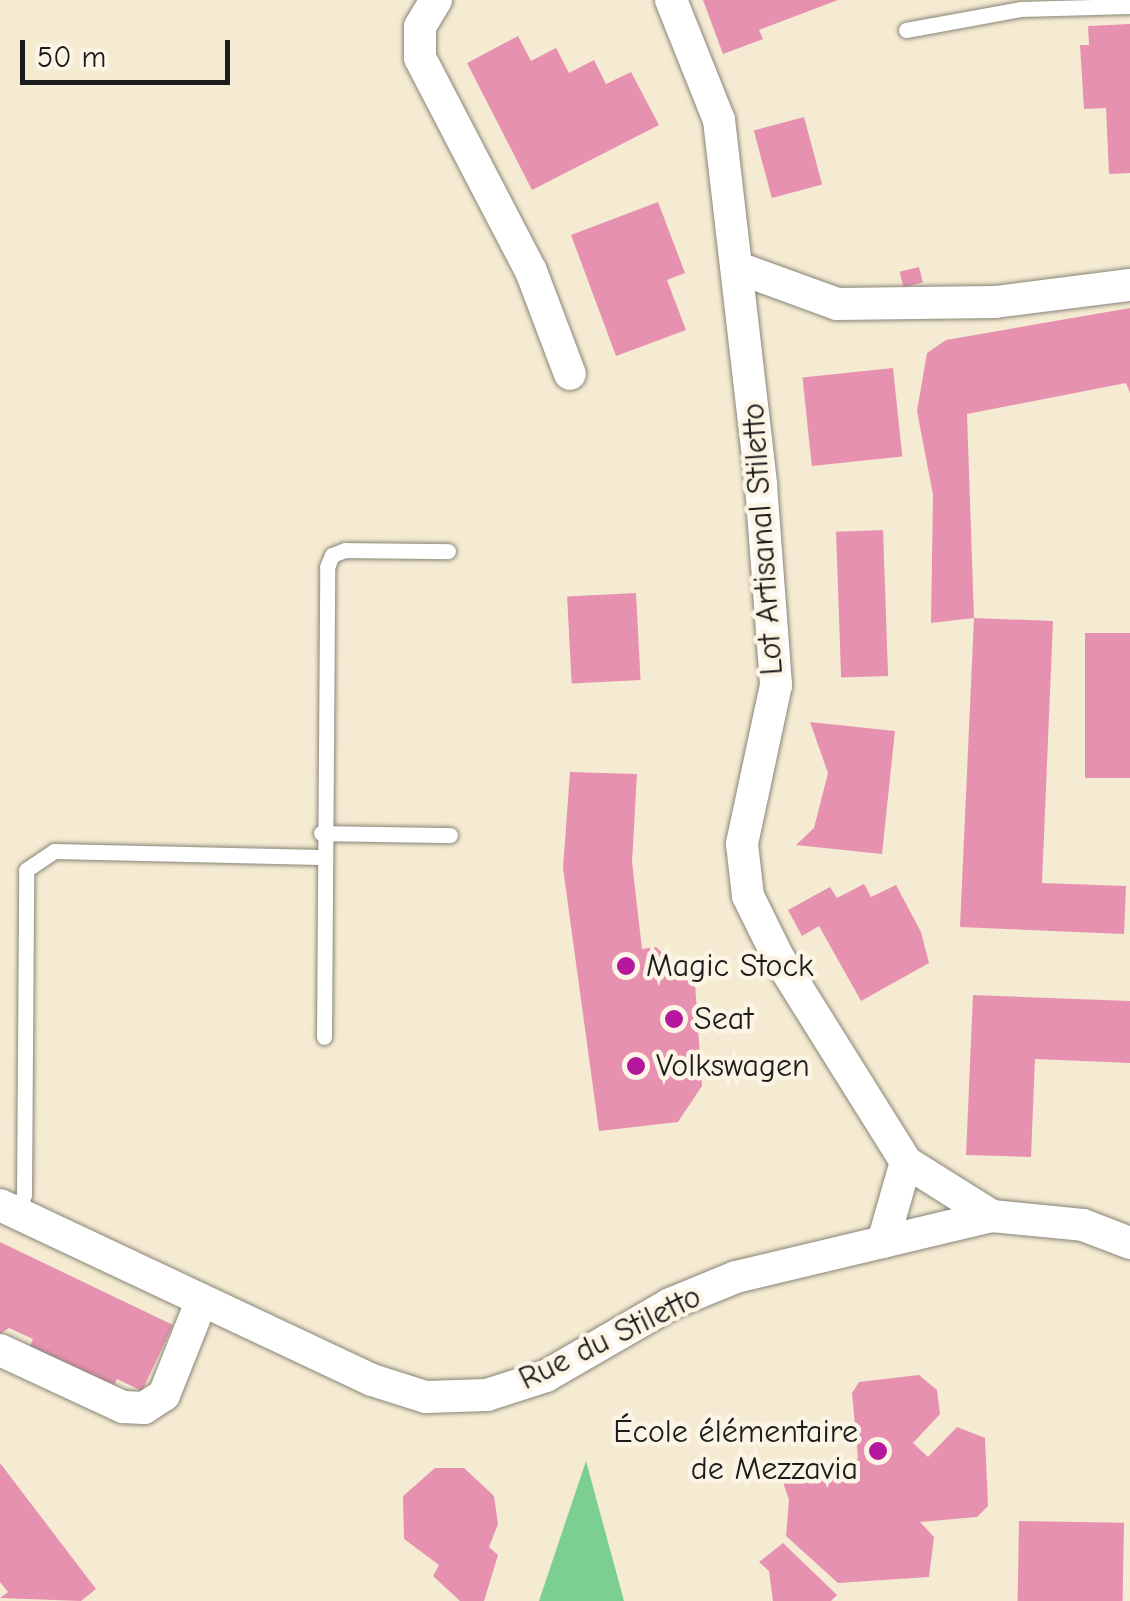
<!DOCTYPE html>
<meta charset="utf-8">
<style>
body{margin:0}
#map{position:relative;width:1130px;height:1601px;overflow:hidden;background:#f4ebd2;font-family:"Comic Neue",sans-serif}
div>[style]{position:absolute}
.green>*{inset:0;background:#7bcf91}
.building>*{inset:0;background:#e791b0;transform-origin:0 0}
.roads{filter:drop-shadow(0 0 2px #888477) drop-shadow(0 0 2px #888477)}
.lane>*{height:15px;margin:-7.5px;padding:0 7.5px;transform-origin:7.5px;border-radius:7.5px;background:#fff}
.street>*{height:32px;margin:-16px;padding:0 16px;transform-origin:16px;border-radius:16px;background:#fff}
.dots>*{width:28px;height:28px;translate:-50% -50%;box-sizing:border-box;border:5px solid #fcf5e5;border-radius:50%}
span{translate:-50% -50%;white-space:nowrap;text-align:center;line-height:1.15;-webkit-text-stroke:9px #fcf5e5;paint-order:stroke}
.street-label{font-size:32px;color:#1c1c1c}
.poi-label{font-size:32px;color:#1c1c1c}
.left{translate:0 -50%;text-align:left}
.right{translate:-100% -50%;text-align:right}
.scale{position:absolute;left:20px;top:40px;width:210px;height:45px;box-sizing:border-box;border:5px solid #1c1c1c;border-top:0;padding-left:12px;font-size:30px;line-height:35px;white-space:nowrap;color:#1c1c1c;-webkit-text-stroke:8px #fcf5e5;paint-order:stroke}
</style>
<div id="map">
<div class="green">
<i style="clip-path:polygon(586px 1461px,624px 1601px,539px 1601px)"></i>
</div>
<div class="building">
<i style="clip-path:polygon(703px 0,838px 0,759px 30px,763px 39px,723px 54px)"></i>
<i style="clip-path:polygon(1130px 24px,1130px 173px,1109px 174px,1106px 108px,1084px 109px,1080px 45px,1089px 45px,1088px 26px)"></i>
<i style="clip-path:polygon(518px 36px,531px 61px,556px 48px,569px 73px,594px 60px,606px 84px,631px 72px,659px 125px,532px 190px,467px 63px)"></i>
<i style="left:804px;top:117px;width:70px;height:52px;rotate:75deg"></i>
<i style="clip-path:polygon(658px 202px,685px 273px,667px 280px,686px 330px,616px 356px,571px 235px)"></i>
<i style="left:919px;top:267px;width:16px;height:20px;rotate:76deg"></i>
<i style="clip-path:polygon(1130px 308px,1130px 393px,1126px 383px,967px 414px,974px 618px,931px 623px,933px 495px,917px 411px,927px 353px,946px 340px)"></i>
<i style="left:893px;top:368px;width:89px;height:91px;rotate:84deg"></i>
<i style="left:883px;top:530px;width:146px;height:47px;rotate:88deg"></i>
<i style="left:636px;top:593px;width:87px;height:69px;rotate:87deg"></i>
<i style="clip-path:polygon(974px 618px,1053px 621px,1042px 883px,1126px 886px,1124px 934px,960px 927px)"></i>
<i style="left:1130px;top:633px;width:145px;height:45px;rotate:90deg"></i>
<i style="clip-path:polygon(810px 722px,895px 731px,882px 854px,796px 845px,814px 828px,828px 773px)"></i>
<i style="clip-path:polygon(570px 772px,637px 774px,632px 862px,642px 949px,656px 947px,695px 983px,702px 1086px,678px 1122px,599px 1131px,563px 868px)"></i>
<i style="clip-path:polygon(864px 884px,871px 897px,896px 885px,921px 932px,929px 963px,861px 1001px,819px 926px,802px 936px,788px 910px,830px 887px,837px 898px)"></i>
<i style="clip-path:polygon(973px 995px,1130px 1001px,1130px 1063px,1035px 1059px,1031px 1157px,966px 1155px)"></i>
<i style="clip-path:polygon(0 1242px,173px 1325px,142px 1391px,117px 1379px,113px 1388px,29px 1348px,33px 1339px,9px 1328px,0 1334px)"></i>
<i style="clip-path:polygon(919px 1375px,937px 1390px,940px 1414px,913px 1443px,928px 1457px,957px 1427px,985px 1438px,988px 1506px,977px 1517px,920px 1522px,934px 1537px,929px 1577px,838px 1583px,786px 1536px,789px 1500px,781px 1476px,798px 1478px,817px 1459px,839px 1479px,858px 1458px,852px 1393px,859px 1382px)"></i>
<i style="clip-path:polygon(0 1463px,96px 1589px,81px 1601px,0 1598px,8px 1592px,0 1582px)"></i>
<i style="clip-path:polygon(435px 1468px,464px 1468px,494px 1496px,498px 1524px,489px 1547px,498px 1555px,484px 1601px,460px 1601px,433px 1576px,439px 1565px,404px 1539px,403px 1496px)"></i>
<i style="left:1019px;top:1521px;width:105px;height:80px;rotate:1deg"></i>
<i style="clip-path:polygon(783px 1543px,837px 1595px,831px 1601px,773px 1601px,769px 1571px,759px 1562px)"></i>
</div>
<div class="roads">
<div class="lane">
<i style="left:906px;top:30px;width:116px;rotate:-10.4deg"></i>
<i style="left:1020px;top:9px;width:110px;rotate:-1.6deg"></i>
<i style="left:321px;top:833px;width:129px;rotate:0.9deg"></i>
<i style="left:324px;top:1037px;width:470px;rotate:-89.6deg"></i>
<i style="left:327px;top:567px;width:13px;rotate:-67deg"></i>
<i style="left:332px;top:555px;width:14px;rotate:-21deg"></i>
<i style="left:345px;top:550px;width:103px;rotate:0.6deg"></i>
<i style="left:18px;top:1213px;width:19px;rotate:-72deg"></i>
<i style="left:24px;top:1195px;width:325px;rotate:-89.6deg"></i>
<i style="left:26px;top:870px;width:34px;rotate:-34deg"></i>
<i style="left:54px;top:851px;width:266px;rotate:1.3deg"></i>
</div>
<div class="street">
<i style="left:436px;top:0;width:31px;rotate:121deg"></i>
<i style="left:420px;top:27px;width:31px;rotate:90deg"></i>
<i style="left:420px;top:58px;width:240px;rotate:62.5deg"></i>
<i style="left:531px;top:271px;width:110px;rotate:69.3deg"></i>
<i style="left:671px;top:0;width:129px;rotate:68.2deg"></i>
<i style="left:719px;top:120px;width:367px;rotate:83.4deg"></i>
<i style="left:761px;top:485px;width:201px;rotate:85.7deg"></i>
<i style="left:776px;top:685px;width:163px;rotate:102.1deg"></i>
<i style="left:742px;top:844px;width:52px;rotate:83.4deg"></i>
<i style="left:748px;top:896px;width:68px;rotate:63.8deg"></i>
<i style="left:778px;top:957px;width:242px;rotate:58deg"></i>
<i style="left:906px;top:1162px;width:102px;rotate:32.1deg"></i>
<i style="left:741px;top:269px;width:102px;rotate:20deg"></i>
<i style="left:837px;top:304px;width:158px;rotate:-0.7deg"></i>
<i style="left:995px;top:302px;width:136px;rotate:-7.2deg"></i>
<i style="left:0;top:1205px;width:411px;rotate:25.2deg"></i>
<i style="left:372px;top:1380px;width:57px;rotate:17.5deg"></i>
<i style="left:426px;top:1397px;width:61px;rotate:-1.9deg"></i>
<i style="left:487px;top:1395px;width:62px;rotate:-17.9deg"></i>
<i style="left:546px;top:1376px;width:143px;rotate:-30.1deg"></i>
<i style="left:670px;top:1304px;width:71px;rotate:-22.2deg"></i>
<i style="left:736px;top:1277px;width:263px;rotate:-13.4deg"></i>
<i style="left:992px;top:1216px;width:91px;rotate:5.6deg"></i>
<i style="left:1083px;top:1225px;width:50px;rotate:21deg"></i>
<i style="left:883px;top:1242px;width:83px;rotate:-74deg"></i>
<i style="left:0;top:1350px;width:136px;rotate:24.9deg"></i>
<i style="left:123px;top:1407px;width:21px;rotate:3deg"></i>
<i style="left:144px;top:1408px;width:24px;rotate:-33deg"></i>
<i style="left:164px;top:1395px;width:100px;rotate:-68.3deg"></i>
</div>
</div>
<div class="dots">
<i style="left:626px;top:966px;background:#b5179e"></i>
<i style="left:674px;top:1019px;background:#b5179e"></i>
<i style="left:636px;top:1066px;background:#b5179e"></i>
<i style="left:878px;top:1451px;background:#b5179e"></i>
</div>
<div class="street-label">
<span style="left:763px;top:539px;rotate:-94deg">Lot Artisanal Stiletto</span>
<span style="left:610px;top:1338px;rotate:-26deg">Rue du Stiletto</span>
</div>
<div class="poi-label">
<span class="left" style="left:646px;top:966px">Magic Stock</span>
<span class="left" style="left:694px;top:1019px">Seat</span>
<span class="left" style="left:656px;top:1066px">Volkswagen</span>
<span class="right" style="left:858px;top:1451px">École élémentaire<br>de Mezzavia</span>
</div>
<div class="scale">50 m</div>
</div>
